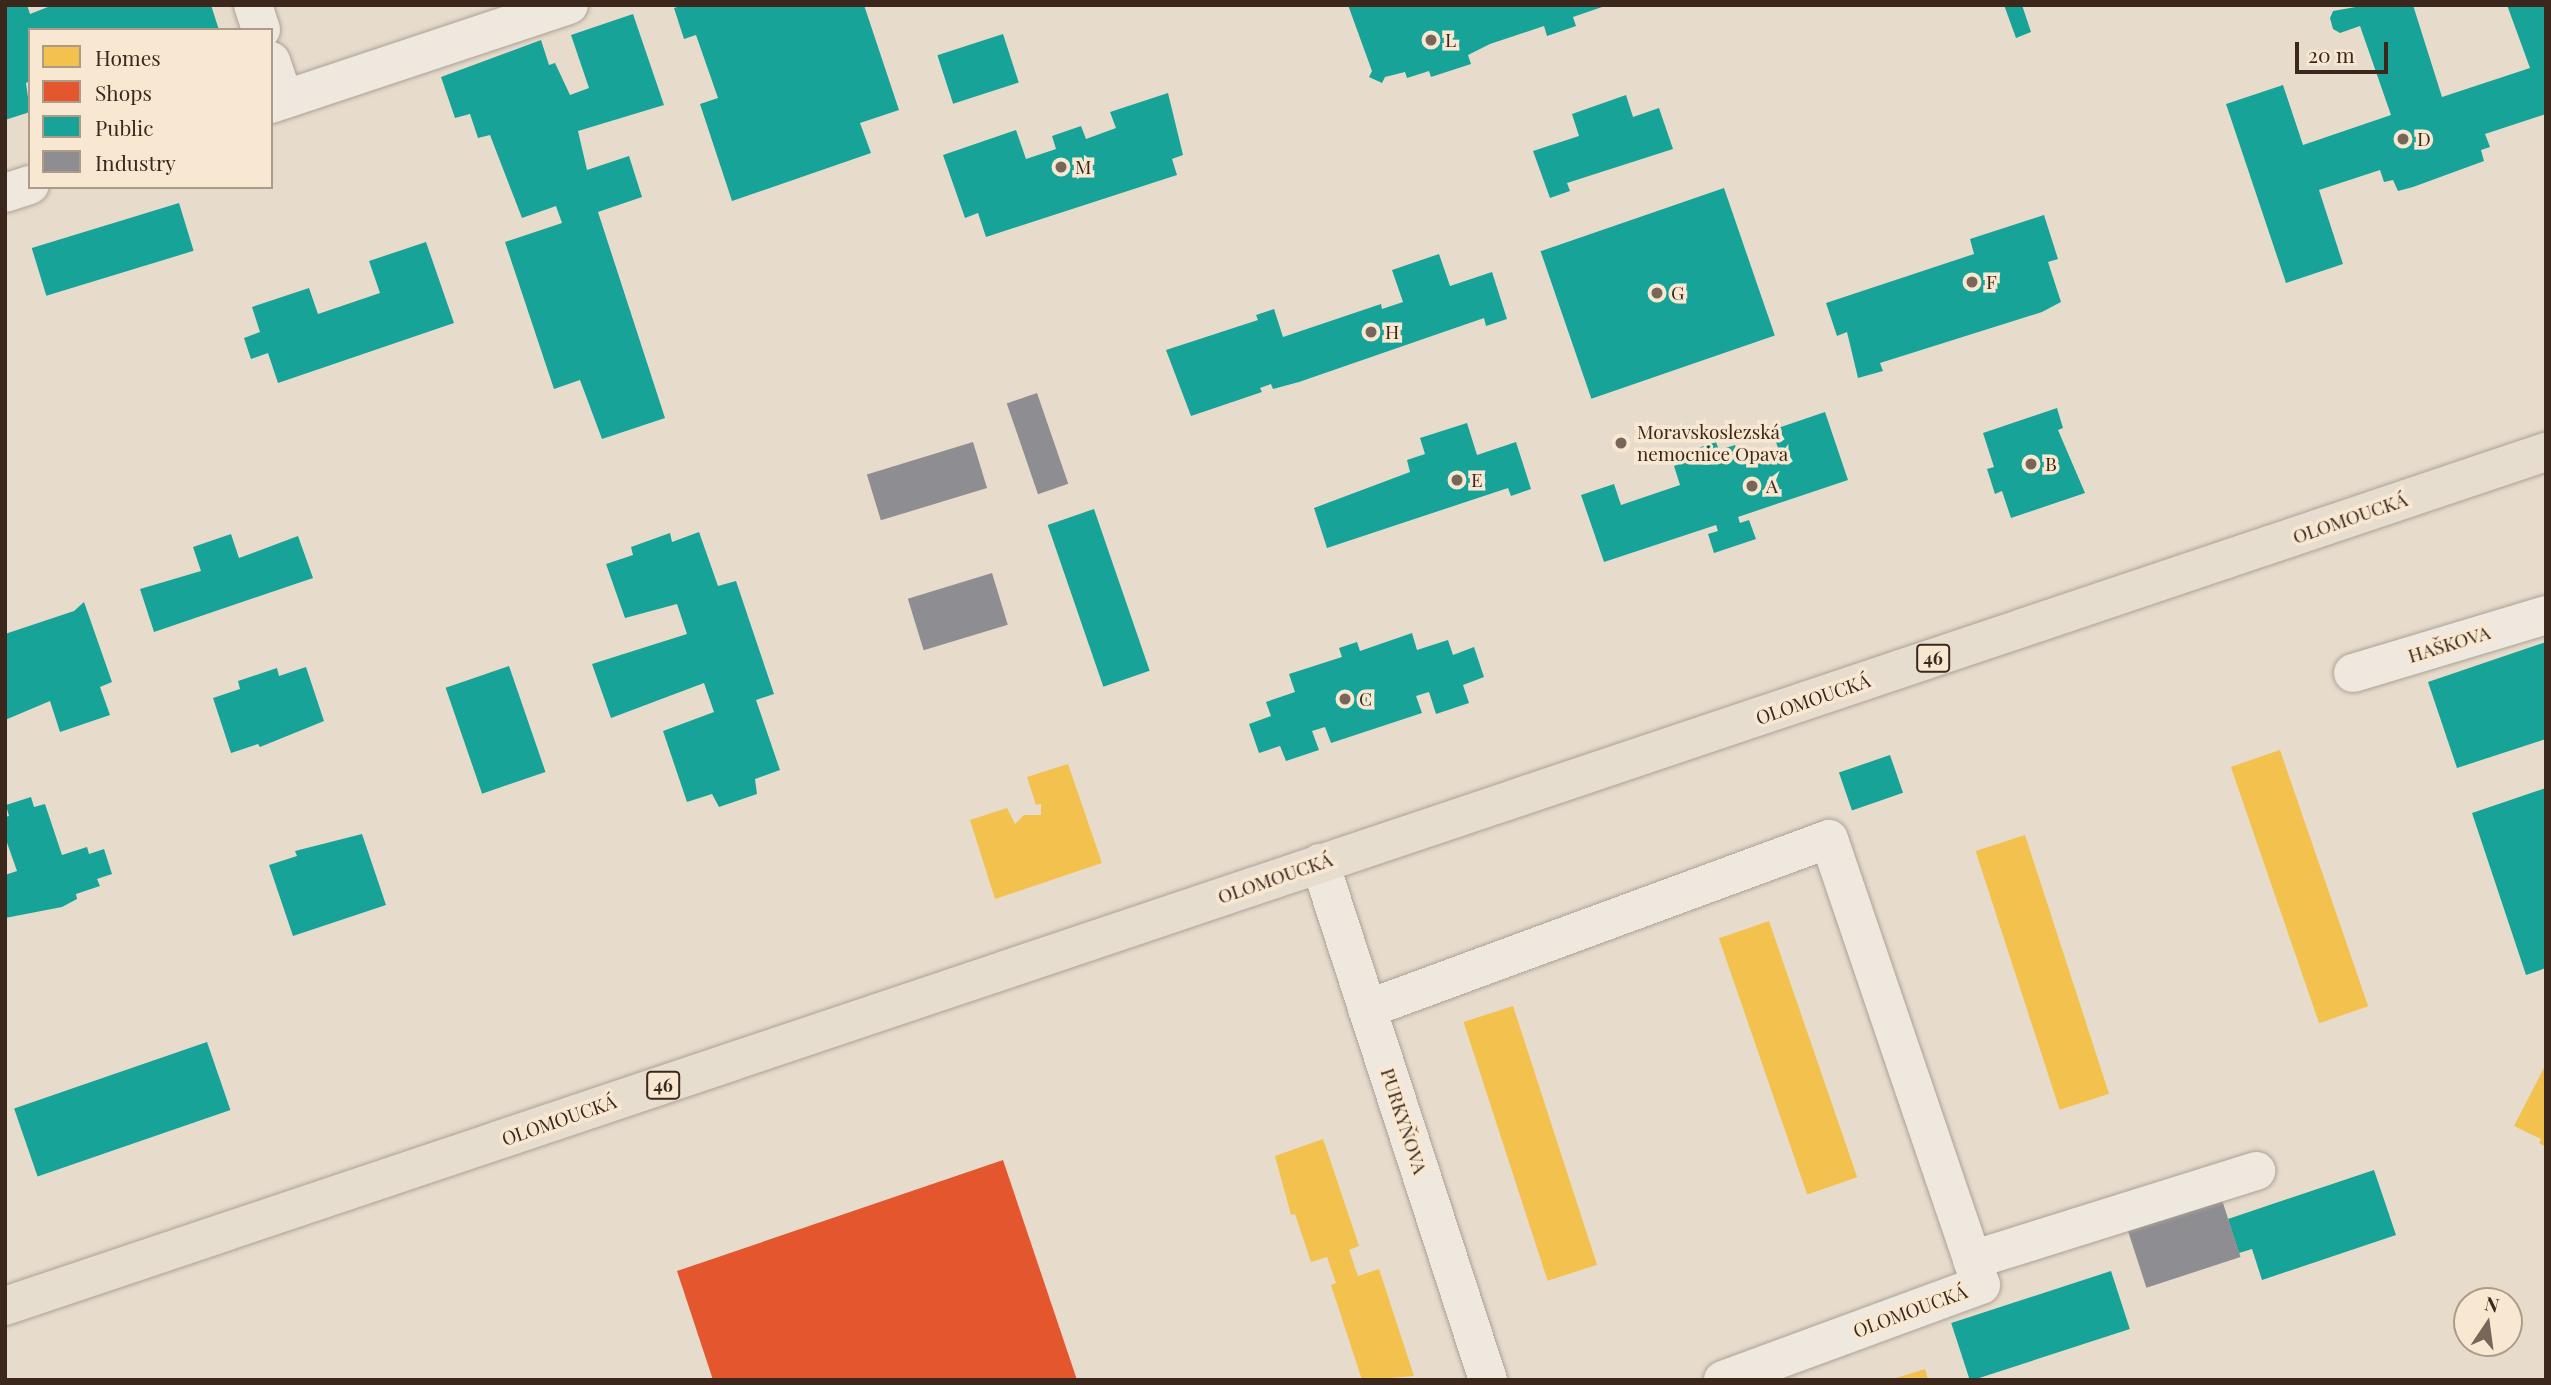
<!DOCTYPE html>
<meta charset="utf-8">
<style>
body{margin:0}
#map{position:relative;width:2551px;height:1385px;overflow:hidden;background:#e7dccc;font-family:"Playfair Display",serif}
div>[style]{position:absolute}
.homes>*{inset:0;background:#f2c14e;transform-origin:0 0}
.shops>*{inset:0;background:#e4572e}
.public>*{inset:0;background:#17a398;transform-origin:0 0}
.industry>*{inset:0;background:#8d8d92;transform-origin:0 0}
.roads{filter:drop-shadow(0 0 2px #aca196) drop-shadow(0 0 2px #aca196)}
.minor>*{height:38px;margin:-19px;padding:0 19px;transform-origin:19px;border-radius:19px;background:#efe8df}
.major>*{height:38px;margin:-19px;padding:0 19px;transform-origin:19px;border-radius:19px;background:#e7ddcf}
.dots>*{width:19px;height:19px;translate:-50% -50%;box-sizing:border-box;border:4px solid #f9e8d1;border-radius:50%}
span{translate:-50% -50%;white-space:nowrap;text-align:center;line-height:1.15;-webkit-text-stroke:7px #f9e8d1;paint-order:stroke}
.shield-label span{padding:2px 5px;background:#f9e8d1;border:2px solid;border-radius:5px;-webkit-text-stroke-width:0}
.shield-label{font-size:18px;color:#3c271c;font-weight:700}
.poi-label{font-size:19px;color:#3c271c}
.left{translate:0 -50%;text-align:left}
.street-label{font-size:19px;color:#3c271c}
.frame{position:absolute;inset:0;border:7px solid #3c271c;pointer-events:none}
.legend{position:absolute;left:28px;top:28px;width:245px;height:161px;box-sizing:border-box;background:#f9e8d1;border:2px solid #ad9b89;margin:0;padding:9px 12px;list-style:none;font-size:21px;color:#3c271c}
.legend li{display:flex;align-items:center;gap:14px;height:35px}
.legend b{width:35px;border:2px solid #ad9b89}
.north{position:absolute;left:2453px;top:1287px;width:70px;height:70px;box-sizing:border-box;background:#f9e8d1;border:2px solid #ad9b89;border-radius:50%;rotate:13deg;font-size:19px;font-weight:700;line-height:28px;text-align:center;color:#3c271c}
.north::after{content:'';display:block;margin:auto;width:24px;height:32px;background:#78665a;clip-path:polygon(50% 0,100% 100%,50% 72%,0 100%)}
.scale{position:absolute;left:2295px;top:42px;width:93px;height:32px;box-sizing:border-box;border:4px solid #3c271c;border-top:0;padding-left:9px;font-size:21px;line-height:24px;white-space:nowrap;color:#3c271c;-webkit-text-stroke:5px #f9e8d1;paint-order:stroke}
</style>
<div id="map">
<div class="homes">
<i style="left:2280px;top:750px;width:271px;height:52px;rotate:71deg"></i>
<i style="clip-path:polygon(1068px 764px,1102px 863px,995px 899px,970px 820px,1007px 808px,1015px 824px,1024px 815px,1041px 815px,1041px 804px,1036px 805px,1027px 777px)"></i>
<i style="left:2025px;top:835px;width:272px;height:52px;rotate:72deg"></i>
<i style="left:1769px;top:921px;width:271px;height:53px;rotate:71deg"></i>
<i style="left:1513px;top:1006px;width:272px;height:52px;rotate:72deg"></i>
<i style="clip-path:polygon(2546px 1064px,2546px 1147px,2539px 1143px,2541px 1139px,2514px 1126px)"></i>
<i style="clip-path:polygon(1323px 1139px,1359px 1246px,1349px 1250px,1358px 1276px,1379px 1269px,1414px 1376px,1362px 1380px,1331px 1285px,1336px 1283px,1327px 1257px,1311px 1262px,1295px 1214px,1291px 1215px,1275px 1156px)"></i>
<i style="clip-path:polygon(1925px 1369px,1928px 1380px,1893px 1380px,1893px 1379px)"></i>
</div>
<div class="shops">
<i style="clip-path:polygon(1003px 1160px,1077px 1380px,713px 1380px,677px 1271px)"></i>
</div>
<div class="public">
<i style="clip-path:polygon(5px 5px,27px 5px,30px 14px,53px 5px,211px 5px,219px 30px,30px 30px,30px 81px,26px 83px,30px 112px,5px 120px)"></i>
<i style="clip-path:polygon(683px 5px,864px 5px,899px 110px,860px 123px,871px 153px,732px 201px,700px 104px,718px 98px,696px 35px,684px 39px,674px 8px)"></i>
<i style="clip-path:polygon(1348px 5px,1433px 6px,1605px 6px,1573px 17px,1576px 26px,1547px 36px,1544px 26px,1490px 44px,1468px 55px,1471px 64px,1431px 77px,1429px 71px,1407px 78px,1405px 72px,1385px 77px,1382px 83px,1369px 77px,1372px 71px)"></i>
<i style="clip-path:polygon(2004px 5px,2022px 5px,2031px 32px,2016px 38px)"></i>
<i style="clip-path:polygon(2367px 5px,2413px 5px,2442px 97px,2530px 68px,2507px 5px,2546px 5px,2546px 114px,2485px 134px,2490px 147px,2481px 150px,2484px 161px,2413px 187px,2398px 191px,2393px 180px,2384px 182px,2380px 170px,2319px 190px,2343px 264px,2286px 283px,2226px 104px,2283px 85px,2303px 145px,2391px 115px,2360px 26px,2340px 33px,2333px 29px,2330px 18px,2333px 11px)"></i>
<i style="clip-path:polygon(633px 14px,664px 105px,578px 131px,587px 170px,629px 156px,642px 197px,598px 212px,665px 418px,602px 439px,580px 380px,554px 389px,505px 242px,562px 223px,556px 206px,522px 218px,490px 135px,478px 138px,470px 114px,455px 118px,441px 77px,541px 40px,549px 65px,555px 63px,570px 95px,589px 88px,571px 35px)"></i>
<i style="left:1003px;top:34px;width:51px;height:69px;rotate:72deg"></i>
<i style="clip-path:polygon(1168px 93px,1183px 155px,1172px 159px,1177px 175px,986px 237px,978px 213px,965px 218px,943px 155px,1016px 130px,1026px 159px,1056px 149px,1052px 136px,1081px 126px,1086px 139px,1116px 128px,1110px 112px)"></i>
<i style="clip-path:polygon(1626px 95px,1633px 117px,1659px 108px,1673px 149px,1567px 183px,1570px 191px,1550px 198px,1533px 151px,1579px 136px,1572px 114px)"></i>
<i style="left:1724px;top:188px;width:156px;height:194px;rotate:71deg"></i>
<i style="left:179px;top:203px;width:50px;height:154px;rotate:73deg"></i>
<i style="clip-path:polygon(2044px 215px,2058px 259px,2048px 262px,2061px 302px,2042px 312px,1880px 363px,1883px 371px,1858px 378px,1847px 332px,1837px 336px,1826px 303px,1974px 254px,1970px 239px)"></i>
<i style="clip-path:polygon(426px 242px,454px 323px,278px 383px,268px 353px,251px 359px,244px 338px,260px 332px,252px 307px,309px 288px,318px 314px,380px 293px,369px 261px)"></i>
<i style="clip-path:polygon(1439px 254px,1450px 286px,1492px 272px,1507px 319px,1486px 326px,1484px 318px,1299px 382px,1273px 389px,1271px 384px,1260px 388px,1262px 392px,1191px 416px,1166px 350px,1258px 320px,1256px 315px,1274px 309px,1283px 337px,1381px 304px,1382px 309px,1403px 302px,1392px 270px)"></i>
<i style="clip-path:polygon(2057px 408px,2063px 428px,2058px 430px,2085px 493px,2011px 518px,2002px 491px,1995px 494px,1987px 469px,1994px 467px,1983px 433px)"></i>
<i style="clip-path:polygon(1825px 412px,1848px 480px,1738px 517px,1740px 523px,1749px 520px,1756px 539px,1714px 553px,1708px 534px,1718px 531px,1716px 525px,1604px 562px,1581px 495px,1614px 484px,1621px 505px,1680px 485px,1674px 466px,1689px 460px,1686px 452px,1716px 442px,1719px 450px,1735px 445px,1741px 464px,1779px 451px,1772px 430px)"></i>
<i style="clip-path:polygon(1467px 423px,1477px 455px,1516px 442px,1531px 489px,1511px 496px,1508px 488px,1327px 548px,1314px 508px,1410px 472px,1407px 460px,1425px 454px,1420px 438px)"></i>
<i style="left:1094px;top:509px;width:171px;height:49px;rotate:71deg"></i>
<i style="clip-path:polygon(699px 532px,718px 586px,736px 581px,774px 694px,756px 700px,780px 770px,755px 779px,757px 794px,719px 807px,712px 794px,687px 802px,663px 731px,714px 712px,704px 683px,611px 718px,592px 664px,687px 634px,677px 604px,625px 618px,606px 564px,633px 555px,631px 547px,670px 533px,672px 542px)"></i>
<i style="clip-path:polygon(231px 534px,239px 558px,298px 536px,313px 578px,154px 632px,140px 589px,201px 571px,193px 547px)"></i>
<i style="clip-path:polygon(84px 602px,112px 682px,100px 687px,110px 715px,60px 732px,50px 701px,5px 720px,5px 634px,74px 611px)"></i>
<i style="clip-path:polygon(1412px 633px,1417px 650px,1448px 640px,1453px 655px,1474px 647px,1484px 677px,1463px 685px,1469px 703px,1436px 714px,1429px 692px,1416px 696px,1422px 713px,1331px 743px,1325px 727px,1312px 731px,1319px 750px,1286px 761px,1280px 746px,1259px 753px,1249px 724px,1271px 716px,1266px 702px,1295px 692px,1289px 674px,1342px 657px,1339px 648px,1357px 642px,1360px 651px)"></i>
<i style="clip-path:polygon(2546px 642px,2546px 739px,2457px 768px,2428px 682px)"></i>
<i style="left:509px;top:666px;width:112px;height:67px;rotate:71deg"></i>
<i style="clip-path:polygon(306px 667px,324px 721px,260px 747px,258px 744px,231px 753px,213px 698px,240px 689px,238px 681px,277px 668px,279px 676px)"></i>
<i style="left:1890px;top:755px;width:40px;height:54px;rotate:71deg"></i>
<i style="clip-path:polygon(2546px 788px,2546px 968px,2526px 975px,2472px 813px)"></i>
<i style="clip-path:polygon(31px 797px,34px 807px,45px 804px,62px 855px,87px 847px,89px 854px,104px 849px,112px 874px,97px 879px,100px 886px,76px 894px,77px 899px,62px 907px,5px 918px,5px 875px,17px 871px,5px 837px,5px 817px,9px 816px,6px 805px)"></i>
<i style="clip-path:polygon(362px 834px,386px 905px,293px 936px,269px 865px,297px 856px,295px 851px)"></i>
<i style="left:207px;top:1042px;width:72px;height:204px;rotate:71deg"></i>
<i style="clip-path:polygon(2374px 1170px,2396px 1235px,2262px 1280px,2252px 1249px,2239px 1253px,2228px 1219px)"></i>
<i style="left:2111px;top:1271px;width:61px;height:168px;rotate:72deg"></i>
</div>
<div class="industry">
<i style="left:1037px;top:393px;width:96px;height:32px;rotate:71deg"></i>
<i style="left:973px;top:442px;width:48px;height:111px;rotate:73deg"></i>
<i style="left:992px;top:573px;width:54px;height:88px;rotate:73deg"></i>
<i style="left:2222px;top:1200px;width:60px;height:99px;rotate:72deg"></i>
</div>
<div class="roads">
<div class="minor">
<i style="left:253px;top:5px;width:26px;rotate:72deg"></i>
<i style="left:271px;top:61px;width:40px;rotate:71.1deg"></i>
<i style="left:271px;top:104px;width:314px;rotate:-18.4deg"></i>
<i style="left:5px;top:193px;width:26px;rotate:-18deg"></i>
<i style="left:2353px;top:673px;width:202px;rotate:-16.7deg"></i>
<i style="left:1320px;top:863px;width:544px;rotate:72deg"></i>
<i style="left:1367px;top:1009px;width:492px;rotate:-20.2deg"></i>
<i style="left:1829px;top:839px;width:471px;rotate:71.2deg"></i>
<i style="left:1981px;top:1285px;width:275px;rotate:159.8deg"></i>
<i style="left:1972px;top:1260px;width:298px;rotate:-17.4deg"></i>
</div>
<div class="major">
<i style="left:5px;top:1306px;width:2681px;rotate:-18.58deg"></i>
</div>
</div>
<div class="dots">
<i style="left:1431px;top:40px;background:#78665a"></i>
<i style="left:2403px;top:139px;background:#78665a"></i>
<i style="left:1061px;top:167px;background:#78665a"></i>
<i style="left:1972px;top:282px;background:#78665a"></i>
<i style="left:1657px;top:293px;background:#78665a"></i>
<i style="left:1371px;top:332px;background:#78665a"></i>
<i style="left:1621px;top:443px;background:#78665a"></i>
<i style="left:2031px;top:464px;background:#78665a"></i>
<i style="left:1457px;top:480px;background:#78665a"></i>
<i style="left:1752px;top:486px;background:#78665a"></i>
<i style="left:1345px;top:699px;background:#78665a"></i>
</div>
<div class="shield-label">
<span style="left:1933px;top:658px">46</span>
<span style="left:663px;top:1085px">46</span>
</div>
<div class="poi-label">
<span class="left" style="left:1445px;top:40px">L</span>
<span class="left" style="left:2417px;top:139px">D</span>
<span class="left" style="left:1075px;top:167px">M</span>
<span class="left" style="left:1986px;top:282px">F</span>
<span class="left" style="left:1671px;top:293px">G</span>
<span class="left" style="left:1385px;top:332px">H</span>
<span class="left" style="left:1637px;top:443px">Moravskoslezská<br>nemocnice Opava</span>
<span class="left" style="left:2045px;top:464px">B</span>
<span class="left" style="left:1471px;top:480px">E</span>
<span class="left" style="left:1766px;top:486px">A</span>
<span class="left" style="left:1359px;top:699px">C</span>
</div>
<div class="street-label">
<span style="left:2350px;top:518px;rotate:-19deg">OLOMOUCKÁ</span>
<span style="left:2449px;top:644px;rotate:-17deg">HAŠKOVA</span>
<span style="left:1813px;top:699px;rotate:-19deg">OLOMOUCKÁ</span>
<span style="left:1275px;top:878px;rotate:-19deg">OLOMOUCKÁ</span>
<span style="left:559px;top:1120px;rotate:-19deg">OLOMOUCKÁ</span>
<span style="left:1404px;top:1121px;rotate:72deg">PURKYŇOVA</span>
<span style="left:1910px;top:1311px;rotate:-20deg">OLOMOUCKÁ</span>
</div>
<div class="frame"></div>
<ul class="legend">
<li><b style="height:19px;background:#f2c14e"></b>Homes</li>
<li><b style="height:19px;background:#e4572e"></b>Shops</li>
<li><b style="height:19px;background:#17a398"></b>Public</li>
<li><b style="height:19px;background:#8d8d92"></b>Industry</li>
</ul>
<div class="north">N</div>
<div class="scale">20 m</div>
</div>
